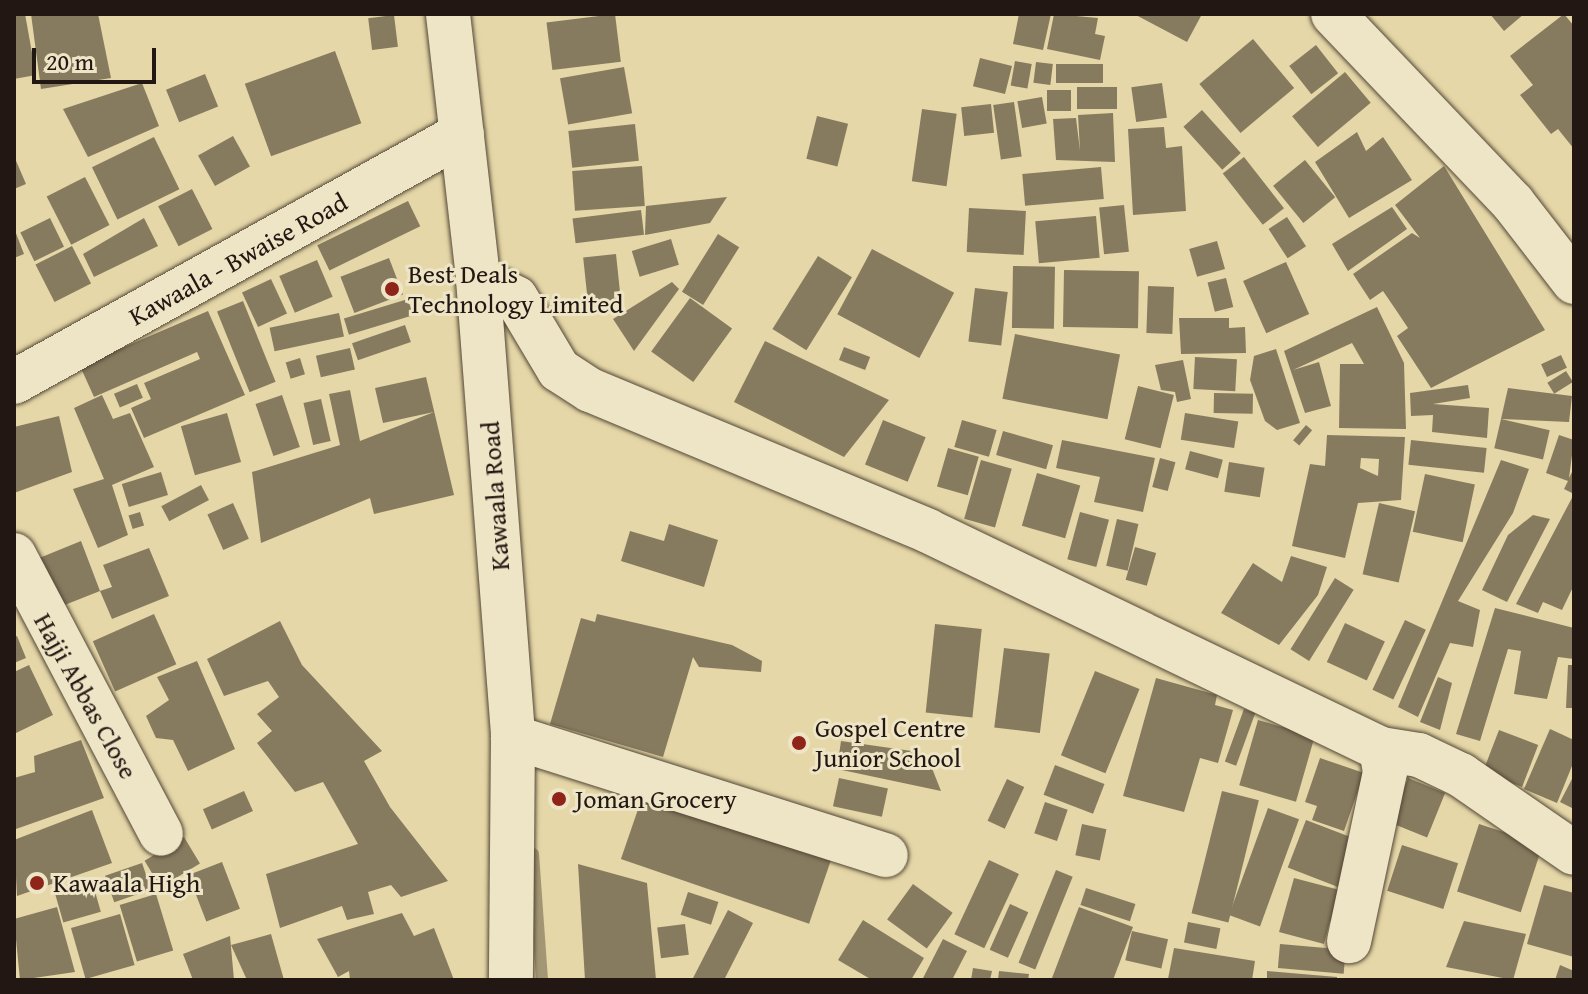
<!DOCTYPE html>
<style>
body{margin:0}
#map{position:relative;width:1588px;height:994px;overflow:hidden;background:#e5d7a7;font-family:"Gentium Book Plus",serif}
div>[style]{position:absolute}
.stream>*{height:12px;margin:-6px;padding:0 6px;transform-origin:6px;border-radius:6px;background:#a39674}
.building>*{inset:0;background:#877b5f;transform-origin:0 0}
.roads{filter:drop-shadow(0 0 2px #534737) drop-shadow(0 0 2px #534737)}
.minor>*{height:44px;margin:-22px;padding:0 22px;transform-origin:22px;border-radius:22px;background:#eee5c6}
.tertiary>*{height:44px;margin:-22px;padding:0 22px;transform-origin:22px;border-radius:22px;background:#eee5c6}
.dots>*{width:22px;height:22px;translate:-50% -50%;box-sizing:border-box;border:4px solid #eee5c6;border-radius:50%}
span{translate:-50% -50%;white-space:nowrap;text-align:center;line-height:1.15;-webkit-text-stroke:6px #eee5c6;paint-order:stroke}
.street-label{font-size:26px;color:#221712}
.poi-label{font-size:26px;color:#221712}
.left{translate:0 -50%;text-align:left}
.frame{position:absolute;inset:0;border:16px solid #221712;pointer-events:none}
.scale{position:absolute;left:32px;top:48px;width:124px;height:36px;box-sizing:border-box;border:4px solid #221712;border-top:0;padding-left:10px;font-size:24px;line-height:28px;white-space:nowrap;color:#221712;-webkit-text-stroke:6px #eee5c6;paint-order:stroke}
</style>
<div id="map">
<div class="stream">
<i style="left:533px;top:854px;width:126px;rotate:85.9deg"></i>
</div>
<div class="building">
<i style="clip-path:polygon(25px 14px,36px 75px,14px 79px,14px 16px)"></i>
<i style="clip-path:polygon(31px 14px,98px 14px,111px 78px,41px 89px)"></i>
<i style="left:615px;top:14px;width:48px;height:69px;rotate:83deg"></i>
<i style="clip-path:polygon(1019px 14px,1051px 14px,1043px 50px,1013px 44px)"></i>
<i style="clip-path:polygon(1054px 14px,1098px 18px,1095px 34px,1105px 36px,1100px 60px,1047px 49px)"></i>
<i style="clip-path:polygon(1134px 14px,1202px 14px,1187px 42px)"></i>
<i style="clip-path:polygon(1490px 14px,1524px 14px,1504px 31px)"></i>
<i style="clip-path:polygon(1564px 14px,1574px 26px,1574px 149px,1558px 129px,1551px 134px,1520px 95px,1533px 85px,1510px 56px)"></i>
<i style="left:394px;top:15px;width:32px;height:26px;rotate:83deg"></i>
<i style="left:1253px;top:39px;width:64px;height:70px;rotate:50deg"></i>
<i style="left:1316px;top:45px;width:36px;height:34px;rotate:52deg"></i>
<i style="left:335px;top:51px;width:77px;height:96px;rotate:70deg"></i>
<i style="left:980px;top:58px;width:33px;height:29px;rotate:14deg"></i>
<i style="left:1015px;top:61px;width:17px;height:25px;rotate:10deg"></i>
<i style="left:1036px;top:62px;width:17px;height:21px;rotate:7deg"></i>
<i style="left:1056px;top:64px;width:47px;height:19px"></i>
<i style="left:624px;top:67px;width:47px;height:65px;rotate:80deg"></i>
<i style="left:1345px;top:72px;width:40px;height:69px;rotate:50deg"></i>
<i style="left:205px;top:74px;width:35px;height:42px;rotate:68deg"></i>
<i style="clip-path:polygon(142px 83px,159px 126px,88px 157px,63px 109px)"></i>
<i style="left:1162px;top:83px;width:35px;height:31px;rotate:82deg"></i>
<i style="left:1077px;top:87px;width:40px;height:22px"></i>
<i style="left:1047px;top:90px;width:24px;height:21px"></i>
<i style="left:1042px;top:97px;width:27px;height:25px;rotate:80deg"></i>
<i style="left:1014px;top:102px;width:55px;height:21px;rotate:82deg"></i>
<i style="left:991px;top:104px;width:29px;height:30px;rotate:84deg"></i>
<i style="left:922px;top:109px;width:35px;height:73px;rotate:8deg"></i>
<i style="left:1202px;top:110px;width:58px;height:25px;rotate:48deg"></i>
<i style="clip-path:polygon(1113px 113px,1115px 162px,1056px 160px,1053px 119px,1076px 118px,1080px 151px,1078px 115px)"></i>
<i style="left:817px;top:116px;width:32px;height:44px;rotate:14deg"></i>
<i style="left:635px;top:124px;width:37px;height:67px;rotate:84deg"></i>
<i style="clip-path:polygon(1164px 127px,1166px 148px,1182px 146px,1186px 211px,1133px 215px,1128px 129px)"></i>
<i style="clip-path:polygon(1357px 132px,1366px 151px,1383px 137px,1412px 180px,1349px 218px,1315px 162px)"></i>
<i style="left:233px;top:136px;width:35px;height:40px;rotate:61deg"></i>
<i style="left:154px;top:137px;width:58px;height:69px;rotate:64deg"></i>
<i style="clip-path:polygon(14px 156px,26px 184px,14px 189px)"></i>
<i style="left:1244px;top:157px;width:65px;height:27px;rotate:52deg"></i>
<i style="left:1305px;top:160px;width:48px;height:41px;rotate:51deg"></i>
<i style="left:642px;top:166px;width:40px;height:70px;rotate:86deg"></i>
<i style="clip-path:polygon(1444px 166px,1545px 330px,1431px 388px,1397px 336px,1408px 328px,1396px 310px,1383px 291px,1370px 300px,1353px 274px,1412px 233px,1420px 238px,1395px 205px)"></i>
<i style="left:1101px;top:167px;width:32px;height:79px;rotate:85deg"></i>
<i style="left:85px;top:177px;width:54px;height:43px;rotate:63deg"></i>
<i style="left:192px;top:189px;width:45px;height:38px;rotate:63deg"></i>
<i style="clip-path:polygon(727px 197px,710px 223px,645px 235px,646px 206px)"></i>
<i style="left:408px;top:201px;width:28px;height:101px;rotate:64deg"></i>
<i style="left:1124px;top:205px;width:47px;height:25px;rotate:84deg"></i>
<i style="clip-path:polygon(1392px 207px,1407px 229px,1348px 271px,1332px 244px)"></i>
<i style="left:969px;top:208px;width:57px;height:44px;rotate:3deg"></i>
<i style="left:641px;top:210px;width:25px;height:69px;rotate:83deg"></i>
<i style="left:1096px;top:216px;width:42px;height:61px;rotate:85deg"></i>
<i style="left:1287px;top:217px;width:35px;height:22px;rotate:57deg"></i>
<i style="left:50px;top:218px;width:32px;height:33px;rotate:64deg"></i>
<i style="clip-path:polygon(144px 218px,158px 246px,94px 277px,83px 254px)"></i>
<i style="clip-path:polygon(14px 228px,24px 254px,14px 258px)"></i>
<i style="left:718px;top:234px;width:25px;height:68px;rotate:32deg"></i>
<i style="left:671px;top:239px;width:27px;height:41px;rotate:73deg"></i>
<i style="left:1217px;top:241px;width:29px;height:29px;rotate:74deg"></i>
<i style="left:72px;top:246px;width:42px;height:41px;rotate:63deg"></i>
<i style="left:872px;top:249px;width:93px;height:74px;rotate:28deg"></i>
<i style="left:616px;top:254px;width:51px;height:33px;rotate:84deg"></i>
<i style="left:818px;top:256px;width:40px;height:86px;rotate:32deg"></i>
<i style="left:389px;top:258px;width:39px;height:52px;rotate:69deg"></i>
<i style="left:317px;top:260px;width:40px;height:41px;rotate:67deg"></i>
<i style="left:1286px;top:262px;width:57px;height:47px;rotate:66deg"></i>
<i style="left:1013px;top:266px;width:42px;height:62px;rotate:1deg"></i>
<i style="left:1064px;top:270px;width:75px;height:57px;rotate:1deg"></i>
<i style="left:1226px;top:278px;width:30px;height:19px;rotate:76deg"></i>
<i style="left:271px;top:279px;width:38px;height:32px;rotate:65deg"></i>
<i style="clip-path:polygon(672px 282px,679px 289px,634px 351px,613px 319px)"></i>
<i style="left:1148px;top:286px;width:26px;height:47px;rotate:2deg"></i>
<i style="left:975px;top:288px;width:33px;height:54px;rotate:7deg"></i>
<i style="left:690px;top:298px;width:52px;height:66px;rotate:36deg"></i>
<i style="left:408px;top:299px;width:17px;height:67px;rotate:73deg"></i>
<i style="left:243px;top:301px;width:87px;height:28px;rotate:68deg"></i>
<i style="clip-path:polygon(1377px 307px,1404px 363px,1406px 429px,1339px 428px,1340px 364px,1364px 364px,1352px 343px,1293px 370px,1319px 362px,1331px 406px,1305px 413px,1284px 351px)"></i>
<i style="clip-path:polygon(208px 311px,245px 395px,144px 438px,131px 408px,151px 399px,144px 383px,200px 359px,197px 352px,94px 397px,80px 366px)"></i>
<i style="left:339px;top:313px;width:24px;height:71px;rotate:78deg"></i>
<i style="clip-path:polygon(1179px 318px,1229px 318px,1229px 328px,1245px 327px,1246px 353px,1181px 354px)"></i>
<i style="left:405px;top:325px;width:18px;height:56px;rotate:71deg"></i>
<i style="left:1015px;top:334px;width:107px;height:66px;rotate:11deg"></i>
<i style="clip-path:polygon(765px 341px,889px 400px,844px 457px,734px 402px)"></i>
<i style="left:844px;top:347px;width:28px;height:14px;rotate:21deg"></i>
<i style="left:350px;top:348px;width:22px;height:35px;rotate:77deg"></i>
<i style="clip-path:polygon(1276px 349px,1300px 423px,1277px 430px,1265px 421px,1250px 380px,1254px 356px)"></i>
<i style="left:1561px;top:355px;width:14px;height:22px;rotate:65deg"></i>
<i style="left:1195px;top:357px;width:42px;height:32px;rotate:3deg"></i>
<i style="left:300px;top:358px;width:17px;height:15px;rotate:73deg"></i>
<i style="clip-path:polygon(1183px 360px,1191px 399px,1177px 402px,1175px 392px,1161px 390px,1155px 365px)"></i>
<i style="left:1566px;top:371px;width:13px;height:22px;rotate:58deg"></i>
<i style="clip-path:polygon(426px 377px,454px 495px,374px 514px,370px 498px,261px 543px,252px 472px,340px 445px,329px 394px,350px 390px,360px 441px,434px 412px,383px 423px,375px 388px)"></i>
<i style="left:137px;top:384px;width:15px;height:25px;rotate:67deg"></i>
<i style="clip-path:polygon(1468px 385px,1470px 398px,1433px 404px,1489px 408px,1487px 438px,1432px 432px,1433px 415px,1411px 416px,1410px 393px)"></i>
<i style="left:1138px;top:386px;width:37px;height:55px;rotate:14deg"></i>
<i style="clip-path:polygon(1508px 388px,1572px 396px,1569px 422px,1501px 419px)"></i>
<i style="left:1214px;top:393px;width:39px;height:20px;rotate:1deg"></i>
<i style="clip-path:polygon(102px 395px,113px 419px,130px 413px,154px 467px,112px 485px,128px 535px,98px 548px,73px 489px,104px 479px,74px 408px)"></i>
<i style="left:282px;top:395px;width:55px;height:28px;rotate:71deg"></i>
<i style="left:321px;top:399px;width:43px;height:18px;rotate:77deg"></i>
<i style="left:227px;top:413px;width:51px;height:48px;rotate:74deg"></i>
<i style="left:1185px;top:413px;width:54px;height:27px;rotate:9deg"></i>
<i style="clip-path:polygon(59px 416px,72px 472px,14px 493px,14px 427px)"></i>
<i style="left:1501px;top:419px;width:50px;height:30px;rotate:13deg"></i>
<i style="left:883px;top:420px;width:46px;height:48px;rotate:22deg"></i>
<i style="left:962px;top:420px;width:36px;height:28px;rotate:16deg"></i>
<i style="left:1306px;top:425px;width:8px;height:20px;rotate:40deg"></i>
<i style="left:1003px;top:431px;width:52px;height:25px;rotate:16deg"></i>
<i style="clip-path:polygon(evenodd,1327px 435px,1405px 437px,1401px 500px,1358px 503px,1345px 558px,1292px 546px,1310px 464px,1325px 466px,1327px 435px,1361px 458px,1379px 459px,1378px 476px,1360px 468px,1361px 458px)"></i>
<i style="clip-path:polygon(1559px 435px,1574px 440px,1569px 478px,1574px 468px,1574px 494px,1564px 489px,1568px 481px,1546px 473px)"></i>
<i style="clip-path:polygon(1062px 440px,1155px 458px,1143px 512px,1094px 502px,1100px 477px,1056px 468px)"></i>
<i style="left:1411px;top:440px;width:76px;height:25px;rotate:6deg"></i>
<i style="left:948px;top:448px;width:32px;height:40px;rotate:16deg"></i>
<i style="left:1190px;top:451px;width:34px;height:19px;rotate:15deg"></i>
<i style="left:1160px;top:458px;width:16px;height:30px;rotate:15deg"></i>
<i style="left:981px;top:460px;width:32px;height:61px;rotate:16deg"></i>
<i style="clip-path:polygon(1501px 460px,1529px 469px,1513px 513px,1458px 601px,1480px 610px,1473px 647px,1450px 643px,1418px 717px,1398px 707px)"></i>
<i style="left:1229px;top:462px;width:36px;height:30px;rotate:9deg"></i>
<i style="left:161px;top:472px;width:24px;height:41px;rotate:73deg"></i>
<i style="left:1037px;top:473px;width:45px;height:55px;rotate:16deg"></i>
<i style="left:1425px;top:474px;width:51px;height:59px;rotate:12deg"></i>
<i style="left:201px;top:485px;width:17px;height:45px;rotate:62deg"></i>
<i style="clip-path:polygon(1574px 494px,1574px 585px,1562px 610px,1543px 602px,1538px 613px,1516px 604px)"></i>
<i style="left:233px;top:503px;width:39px;height:28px;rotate:66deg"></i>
<i style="left:1379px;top:503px;width:37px;height:73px;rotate:13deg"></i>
<i style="left:140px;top:512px;width:14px;height:12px;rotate:73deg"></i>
<i style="left:1080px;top:512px;width:30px;height:49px;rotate:15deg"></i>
<i style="clip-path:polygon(1533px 515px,1550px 519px,1507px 602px,1482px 590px,1508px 535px)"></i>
<i style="left:1117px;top:519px;width:22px;height:48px;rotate:13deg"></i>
<i style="clip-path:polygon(669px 524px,718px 540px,704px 587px,621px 561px,630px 531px,664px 541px)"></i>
<i style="clip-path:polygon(81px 541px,100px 591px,112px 587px,103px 565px,149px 548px,169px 596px,112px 619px,100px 591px,52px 610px,32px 561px)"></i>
<i style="left:1135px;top:547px;width:22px;height:34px;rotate:16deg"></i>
<i style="clip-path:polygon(1291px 556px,1327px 567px,1318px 595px,1279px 645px,1221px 613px,1253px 563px,1282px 582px)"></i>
<i style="left:1335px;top:578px;width:22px;height:84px;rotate:32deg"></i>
<i style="clip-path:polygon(1495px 608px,1574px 628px,1574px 659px,1558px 657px,1547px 699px,1514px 694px,1521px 651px,1508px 649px,1480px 741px,1456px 734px)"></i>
<i style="left:154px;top:614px;width:55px;height:67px;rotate:66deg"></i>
<i style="clip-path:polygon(597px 614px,732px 645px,762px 661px,761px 672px,699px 667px,693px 657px,663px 757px,550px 724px,581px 618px,595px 622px)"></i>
<i style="left:1405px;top:620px;width:23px;height:77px;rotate:25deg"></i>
<i style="clip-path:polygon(280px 621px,302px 665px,382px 751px,364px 761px,390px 807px,448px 881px,401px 897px,391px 885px,368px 892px,374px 914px,347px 920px,342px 906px,280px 928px,266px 874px,358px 844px,323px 782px,295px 792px,257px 743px,272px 731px,257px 714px,279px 697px,268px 681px,224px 696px,207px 659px)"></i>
<i style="left:1345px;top:623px;width:44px;height:43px;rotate:25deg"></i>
<i style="left:935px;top:624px;width:47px;height:89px;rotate:6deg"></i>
<i style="clip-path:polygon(17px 636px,26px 658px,14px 663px,14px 637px)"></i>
<i style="left:1004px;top:648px;width:46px;height:80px;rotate:7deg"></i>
<i style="clip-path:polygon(197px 661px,235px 749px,188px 771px,173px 740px,156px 738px,146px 716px,169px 700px,157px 677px)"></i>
<i style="clip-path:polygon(29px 665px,53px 715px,14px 734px,14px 672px)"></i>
<i style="clip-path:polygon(1568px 665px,1574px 665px,1574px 708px,1566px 708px)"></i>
<i style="left:1095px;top:671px;width:48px;height:91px;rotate:22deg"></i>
<i style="clip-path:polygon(1438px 677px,1452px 683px,1440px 730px,1420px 722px)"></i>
<i style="clip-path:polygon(1156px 678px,1217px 695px,1215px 705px,1233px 710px,1218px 763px,1200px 758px,1184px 812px,1123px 796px)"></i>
<i style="left:1244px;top:709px;width:12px;height:56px;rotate:20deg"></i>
<i style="left:1258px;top:720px;width:59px;height:68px;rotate:16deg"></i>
<i style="clip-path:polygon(1550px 729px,1574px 740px,1574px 761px,1557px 803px,1524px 789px)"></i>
<i style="left:1499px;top:730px;width:42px;height:45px;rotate:21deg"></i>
<i style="clip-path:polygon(81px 740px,104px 798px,16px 829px,14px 778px,35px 772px,34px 756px)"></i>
<i style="clip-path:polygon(841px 741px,926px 753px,941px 791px,837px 769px)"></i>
<i style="clip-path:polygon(1320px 758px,1364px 773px,1344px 831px,1312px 820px,1317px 806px,1305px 802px)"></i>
<i style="left:1055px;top:765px;width:53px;height:32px;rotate:21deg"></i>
<i style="clip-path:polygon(1574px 775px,1574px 809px,1560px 802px)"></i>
<i style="left:839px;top:778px;width:50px;height:29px;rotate:12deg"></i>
<i style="left:1408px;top:778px;width:40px;height:48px;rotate:22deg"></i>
<i style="left:1007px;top:779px;width:19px;height:46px;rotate:25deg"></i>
<i style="left:645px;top:789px;width:199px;height:74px;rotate:19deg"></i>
<i style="left:244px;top:791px;width:22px;height:45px;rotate:66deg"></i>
<i style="left:1222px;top:791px;width:38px;height:126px;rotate:14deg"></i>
<i style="left:1045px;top:802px;width:24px;height:33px;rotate:19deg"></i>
<i style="left:1268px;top:808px;width:33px;height:114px;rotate:20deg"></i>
<i style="clip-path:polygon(92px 810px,112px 863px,17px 896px,14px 840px)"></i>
<i style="left:1306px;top:820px;width:56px;height:51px;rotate:21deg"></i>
<i style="left:1082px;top:824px;width:25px;height:32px;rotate:12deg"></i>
<i style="left:1479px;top:824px;width:67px;height:71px;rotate:18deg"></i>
<i style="left:184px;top:837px;width:31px;height:46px;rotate:59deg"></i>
<i style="left:1402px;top:845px;width:59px;height:48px;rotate:18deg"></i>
<i style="left:989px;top:860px;width:33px;height:82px;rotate:25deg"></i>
<i style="left:222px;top:862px;width:50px;height:36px;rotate:69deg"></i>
<i style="left:142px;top:863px;width:28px;height:39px;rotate:71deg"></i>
<i style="clip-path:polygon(578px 864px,647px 883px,656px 980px,585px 980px)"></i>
<i style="left:1056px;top:870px;width:18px;height:100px;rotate:22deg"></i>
<i style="clip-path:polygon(1294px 878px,1351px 893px,1343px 925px,1330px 921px,1324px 944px,1279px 932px)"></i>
<i style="left:92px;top:881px;width:32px;height:39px;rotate:74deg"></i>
<i style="left:913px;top:884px;width:49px;height:44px;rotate:36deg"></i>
<i style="clip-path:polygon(1544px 885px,1574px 893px,1574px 957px,1527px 944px)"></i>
<i style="left:1086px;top:888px;width:52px;height:18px;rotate:18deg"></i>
<i style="left:688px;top:892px;width:32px;height:24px;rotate:18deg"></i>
<i style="left:156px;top:894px;width:59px;height:38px;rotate:73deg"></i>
<i style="left:1010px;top:904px;width:20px;height:50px;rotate:24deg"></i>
<i style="clip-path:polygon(57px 907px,75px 972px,20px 980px,14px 919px)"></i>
<i style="clip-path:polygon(1079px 907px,1133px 927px,1113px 980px,1052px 978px)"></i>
<i style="clip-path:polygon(728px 910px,753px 923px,724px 980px,692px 980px)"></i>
<i style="clip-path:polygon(402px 913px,414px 936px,434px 928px,454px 980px,350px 980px,349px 971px,338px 977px,317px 939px)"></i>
<i style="left:120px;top:914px;width:53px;height:51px;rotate:74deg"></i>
<i style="clip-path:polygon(863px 920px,924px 958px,911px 980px,872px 980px,838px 960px)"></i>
<i style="clip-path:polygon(1464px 921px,1526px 934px,1513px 980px,1446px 967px)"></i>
<i style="left:1188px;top:922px;width:33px;height:21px;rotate:11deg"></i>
<i style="left:685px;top:924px;width:31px;height:28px;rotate:83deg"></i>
<i style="left:1132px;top:931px;width:37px;height:30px;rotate:13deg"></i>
<i style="clip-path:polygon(271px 934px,284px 980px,247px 980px,231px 945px)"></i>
<i style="clip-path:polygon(230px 936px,234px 980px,193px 980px,183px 954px)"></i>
<i style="clip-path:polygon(943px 939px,967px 951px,952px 980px,922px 980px)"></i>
<i style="left:1280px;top:944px;width:66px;height:24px;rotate:5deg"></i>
<i style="clip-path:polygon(1174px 948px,1255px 961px,1252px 980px,1168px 979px)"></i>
<i style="clip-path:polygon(1560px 965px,1574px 971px,1574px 980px,1555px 980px)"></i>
<i style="clip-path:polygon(973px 968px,992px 971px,990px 980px,971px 980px)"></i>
<i style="clip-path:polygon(999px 971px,1029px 974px,1028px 980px,998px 980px)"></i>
<i style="clip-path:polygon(1267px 971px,1337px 977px,1337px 980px,1267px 980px)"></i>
</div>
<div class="roads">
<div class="minor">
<i style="left:1333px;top:14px;width:261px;rotate:46.4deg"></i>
<i style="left:1513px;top:203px;width:100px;rotate:52.3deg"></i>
<i style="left:478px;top:279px;width:42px;rotate:26.6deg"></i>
<i style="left:516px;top:298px;width:84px;rotate:59.2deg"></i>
<i style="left:559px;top:370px;width:37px;rotate:33deg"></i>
<i style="left:590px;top:390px;width:366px;rotate:22.6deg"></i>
<i style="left:928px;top:531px;width:503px;rotate:25.7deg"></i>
<i style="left:1381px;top:749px;width:23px;rotate:80deg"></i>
<i style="left:1385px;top:772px;width:173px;rotate:102deg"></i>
<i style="left:14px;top:382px;width:512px;rotate:-28.97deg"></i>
<i style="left:14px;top:555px;width:315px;rotate:62.2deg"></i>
<i style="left:513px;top:737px;width:391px;rotate:17.6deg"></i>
<i style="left:1381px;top:749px;width:38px;rotate:9deg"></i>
<i style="left:1419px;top:755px;width:47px;rotate:25.5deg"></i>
<i style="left:1461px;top:775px;width:137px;rotate:34.6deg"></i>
</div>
<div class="tertiary">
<i style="left:448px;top:14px;width:267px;rotate:83.5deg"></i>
<i style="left:478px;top:279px;width:459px;rotate:85.6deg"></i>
<i style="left:513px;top:737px;width:243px;rotate:90.5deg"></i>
</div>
</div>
<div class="dots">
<i style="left:392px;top:289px;background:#8f2418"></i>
<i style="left:799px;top:743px;background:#8f2418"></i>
<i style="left:559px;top:799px;background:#8f2418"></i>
<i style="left:37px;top:883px;background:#8f2418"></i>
</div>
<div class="street-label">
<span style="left:238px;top:259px;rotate:-29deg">Kawaala - Bwaise Road</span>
<span style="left:495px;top:496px;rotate:-94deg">Kawaala Road</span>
<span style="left:86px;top:696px;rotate:61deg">Hajji Abbas Close</span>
</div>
<div class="poi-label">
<span class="left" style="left:408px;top:289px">Best Deals<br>Technology Limited</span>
<span class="left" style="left:815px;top:743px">Gospel Centre<br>Junior School</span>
<span class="left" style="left:575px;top:799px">Joman Grocery</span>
<span class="left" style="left:53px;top:883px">Kawaala High</span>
</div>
<div class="frame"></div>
<div class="scale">20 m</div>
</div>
